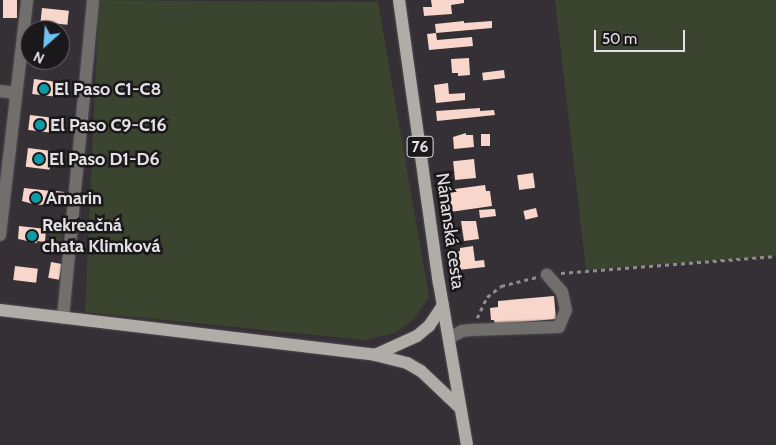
<!DOCTYPE html>
<meta charset="utf-8">
<style>
body{margin:0}
#map{position:relative;width:776px;height:445px;overflow:hidden;background:#343035;font-family:Cabin,sans-serif}
div>[style]{position:absolute}
.green>*{inset:0;background:#3b442e;transform-origin:0 0}
.building>*{inset:0;background:#f8d6cb;transform-origin:0 0}
.path>*{height:2.5px;margin-top:-1.25px;transform-origin:0;background:repeating-linear-gradient(90deg,#8f8c90 0 4px,transparent 0 8px)}
.roads{filter:drop-shadow(0 0 1px #504c51) drop-shadow(0 0 1px #504c51)}
.minor>*{height:12px;margin:-6px;padding:0 6px;transform-origin:6px;border-radius:6px;background:#716f6c}
.major>*{height:12px;margin:-6px;padding:0 6px;transform-origin:6px;border-radius:6px;background:#b0aca7}
.dots>*{width:14px;height:14px;translate:-50% -50%;box-sizing:border-box;border:2px solid #1a181b;border-radius:50%}
span{translate:-50% -50%;white-space:nowrap;text-align:center;line-height:1.15;-webkit-text-stroke:5px #1a181b;paint-order:stroke}
.shield-label span{padding:1px 4px;background:#1a181b;border:1px solid;border-radius:4px;-webkit-text-stroke-width:0}
.shield-label{font-size:16px;color:#e4e1e4;font-weight:700}
.poi-label{font-size:18px;color:#e4e1e4;font-weight:700}
.left{translate:0 -50%;text-align:left}
.street-label{font-size:18px;color:#e4e1e4}
.north{position:absolute;left:20px;top:20px;width:50px;height:50px;box-sizing:border-box;background:#1a181b;border:1px solid #6b686b;border-radius:50%;rotate:206deg;font-size:14px;font-weight:700;line-height:20px;text-align:center;color:#e4e1e4}
.north::after{content:'';display:block;margin:auto;width:18px;height:22px;background:#6ec2f3;clip-path:polygon(50% 0,100% 100%,50% 72%,0 100%)}
.scale{position:absolute;left:594px;top:30px;width:91px;height:22px;box-sizing:border-box;border:2px solid #e4e1e4;border-top:0;padding-left:6px;font-size:15px;line-height:18px;white-space:nowrap;color:#e4e1e4;-webkit-text-stroke:4px #1a181b;paint-order:stroke}
</style>
<div id="map">
<div class="green">
<i style="clip-path:polygon(99px 0,378px 2px,429px 297px,412px 321px,394px 333px,365px 340px,85px 312px)"></i>
<i style="clip-path:polygon(555px 0,776px 0,776px 256px,586px 270px)"></i>
<i style="left:50px;top:221px;width:13px;height:25px;rotate:4deg"></i>
</div>
<div class="building">
<i style="left:3px;top:0;width:14px;height:18px"></i>
<i style="clip-path:polygon(431px 0,464px 0,464px 3px,451px 5px,452px 14px,424px 16px,423px 7px,432px 7px)"></i>
<i style="left:42px;top:8px;width:27px;height:14px;rotate:6deg"></i>
<i style="clip-path:polygon(464px 21px,464px 23px,492px 21px,492px 28px,436px 33px,435px 24px)"></i>
<i style="clip-path:polygon(436px 33px,437px 40px,472px 37px,473px 46px,429px 50px,427px 34px)"></i>
<i style="clip-path:polygon(469px 58px,470px 75px,458px 76px,458px 73px,452px 73px,451px 59px)"></i>
<i style="left:504px;top:70px;width:8px;height:22px;rotate:83deg"></i>
<i style="left:34px;top:79px;width:24px;height:15px;rotate:7deg"></i>
<i style="clip-path:polygon(448px 83px,449px 94px,465px 93px,465px 100px,436px 103px,434px 85px)"></i>
<i style="clip-path:polygon(480px 108px,480px 111px,494px 110px,495px 115px,437px 121px,436px 111px)"></i>
<i style="left:30px;top:115px;width:24px;height:15px;rotate:7deg"></i>
<i style="clip-path:polygon(466px 133px,466px 135px,473px 135px,474px 147px,454px 149px,453px 137px)"></i>
<i style="left:481px;top:134px;width:9px;height:12px"></i>
<i style="left:28px;top:148px;width:24px;height:19px;rotate:7deg"></i>
<i style="left:474px;top:159px;width:19px;height:21px;rotate:84deg"></i>
<i style="left:533px;top:173px;width:15px;height:16px;rotate:82deg"></i>
<i style="clip-path:polygon(485px 185px,486px 191px,490px 191px,492px 206px,450px 212px,447px 190px)"></i>
<i style="clip-path:polygon(24px 188px,51px 191px,49px 204px,38px 205px,39px 203px,33px 204px,22px 201px)"></i>
<i style="left:56px;top:191px;width:8px;height:13px;rotate:7deg"></i>
<i style="left:536px;top:208px;width:9px;height:13px;rotate:77deg"></i>
<i style="clip-path:polygon(493px 209px,495px 209px,496px 216px,480px 218px,479px 210px)"></i>
<i style="clip-path:polygon(461px 221px,476px 221px,479px 239px,464px 241px)"></i>
<i style="clip-path:polygon(19px 226px,46px 229px,45px 242px,37px 241px,37px 243px,18px 239px)"></i>
<i style="clip-path:polygon(473px 246px,475px 261px,484px 260px,485px 267px,458px 270px,456px 252px,460px 251px,460px 248px)"></i>
<i style="left:51px;top:262px;width:11px;height:16px;rotate:10deg"></i>
<i style="left:15px;top:266px;width:23px;height:14px;rotate:7deg"></i>
<i style="clip-path:polygon(554px 296px,556px 319px,500px 324px,495px 327px,494px 320px,491px 320px,490px 308px,498px 307px,498px 301px)"></i>
</div>
<div class="path">
<i style="left:561px;top:273px;width:216px;rotate:-4.5deg"></i>
<i style="left:477px;top:318px;width:23px;rotate:-65deg"></i>
<i style="left:487px;top:297px;width:18px;rotate:-38deg"></i>
<i style="left:501px;top:286px;width:36px;rotate:-14deg"></i>
</div>
<div class="roads">
<div class="minor">
<i style="left:0;top:91px;width:16px;rotate:7deg"></i>
<i style="left:0;top:235px;width:237px;rotate:-83.4deg"></i>
<i style="left:63px;top:318px;width:319px;rotate:-84.6deg"></i>
<i style="left:449px;top:338px;width:15px;rotate:-28deg"></i>
<i style="left:462px;top:331px;width:9px;rotate:-6deg"></i>
<i style="left:471px;top:330px;width:88px;rotate:-2deg"></i>
<i style="left:559px;top:327px;width:18px;rotate:-68deg"></i>
<i style="left:566px;top:310px;width:18px;rotate:-103deg"></i>
<i style="left:562px;top:292px;width:23px;rotate:-131deg"></i>
</div>
<div class="major">
<i style="left:399px;top:0;width:286px;rotate:82deg"></i>
<i style="left:439px;top:283px;width:164px;rotate:80.2deg"></i>
<i style="left:0;top:310px;width:378px;rotate:6.8deg"></i>
<i style="left:375px;top:355px;width:33px;rotate:14deg"></i>
<i style="left:407px;top:363px;width:16px;rotate:30deg"></i>
<i style="left:421px;top:371px;width:54px;rotate:43.5deg"></i>
<i style="left:375px;top:355px;width:46px;rotate:-24.3deg"></i>
<i style="left:417px;top:336px;width:16px;rotate:-40deg"></i>
<i style="left:429px;top:326px;width:25px;rotate:-56deg"></i>
</div>
</div>
<div class="dots">
<i style="left:44px;top:89px;background:#0f9aa8"></i>
<i style="left:40px;top:125px;background:#0f9aa8"></i>
<i style="left:39px;top:159px;background:#0f9aa8"></i>
<i style="left:36px;top:198px;background:#0f9aa8"></i>
<i style="left:32px;top:236px;background:#0f9aa8"></i>
</div>
<div class="shield-label">
<span style="left:420px;top:147px">76</span>
</div>
<div class="poi-label">
<span class="left" style="left:54px;top:89px">El Paso C1-C8</span>
<span class="left" style="left:50px;top:125px">El Paso C9-C16</span>
<span class="left" style="left:49px;top:159px">El Paso D1-D6</span>
<span class="left" style="left:46px;top:198px">Amarin</span>
<span class="left" style="left:42px;top:236px">Rekreačná<br>chata Klimková</span>
</div>
<div class="street-label">
<span style="left:450px;top:231px;rotate:82deg">Nánanská cesta</span>
</div>
<div class="north">N</div>
<div class="scale">50 m</div>
</div>
